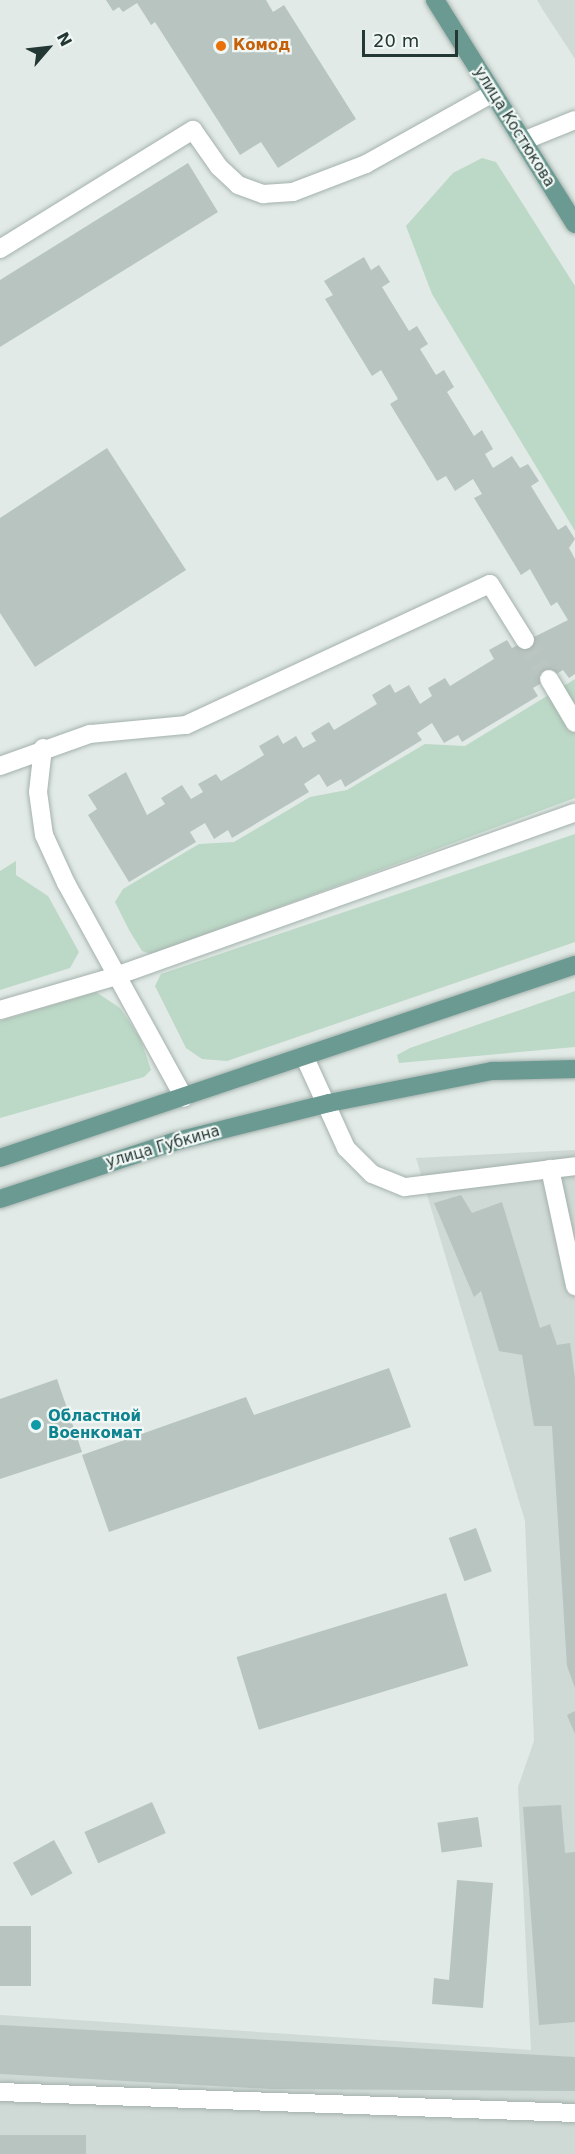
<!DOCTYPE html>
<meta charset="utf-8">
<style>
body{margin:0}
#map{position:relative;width:575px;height:2154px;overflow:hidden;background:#e1eae6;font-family:"DejaVu Sans",sans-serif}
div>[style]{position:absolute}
.built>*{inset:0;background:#cfd9d5}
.green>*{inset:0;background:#bcd8c6}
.building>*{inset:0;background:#b7c4c0;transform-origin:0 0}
.minor-tunnel>*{height:18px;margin-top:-9px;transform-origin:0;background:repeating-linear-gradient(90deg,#bbc6c2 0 18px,transparent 0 27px)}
.roads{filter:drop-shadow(0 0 2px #a4b1ad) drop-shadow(0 0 2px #a4b1ad)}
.minor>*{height:18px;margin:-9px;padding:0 9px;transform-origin:9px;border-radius:9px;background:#fff}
.major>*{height:18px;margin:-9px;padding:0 9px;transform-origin:9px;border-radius:9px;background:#6b9a92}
.dots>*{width:16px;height:16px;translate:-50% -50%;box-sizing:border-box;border:3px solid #f1f7f4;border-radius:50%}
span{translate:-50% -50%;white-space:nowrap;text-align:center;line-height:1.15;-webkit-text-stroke:4.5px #f1f7f4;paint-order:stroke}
.food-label{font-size:15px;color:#c56008;font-weight:700}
.left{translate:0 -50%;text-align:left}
.street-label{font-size:15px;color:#233834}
.culture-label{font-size:15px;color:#0d838f;font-weight:700}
.north{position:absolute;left:18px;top:18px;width:60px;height:60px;-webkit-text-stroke:4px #f1f7f4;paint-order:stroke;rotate:62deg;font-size:16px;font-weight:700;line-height:24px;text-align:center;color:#233834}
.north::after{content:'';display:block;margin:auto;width:21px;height:27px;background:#233834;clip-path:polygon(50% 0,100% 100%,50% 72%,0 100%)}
.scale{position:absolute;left:362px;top:30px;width:96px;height:27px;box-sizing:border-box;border:3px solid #233834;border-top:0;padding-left:8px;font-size:18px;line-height:21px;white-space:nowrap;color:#233834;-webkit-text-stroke:4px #f1f7f4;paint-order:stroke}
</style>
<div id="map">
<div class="built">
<i style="clip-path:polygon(537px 0,575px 0,575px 59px,543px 10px)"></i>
<i style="clip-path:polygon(575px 1150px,575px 2154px,0 2154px,0 2015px,531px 2050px,518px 1787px,534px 1741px,525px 1521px,416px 1158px)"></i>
</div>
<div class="green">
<i style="clip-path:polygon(482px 158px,496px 162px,575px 286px,575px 531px,432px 294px,406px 226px,453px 173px)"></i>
<i style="clip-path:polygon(575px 679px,575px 798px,152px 954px,142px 951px,129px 930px,115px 902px,123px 889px,199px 844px,234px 842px,310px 797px,347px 790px,425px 744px,465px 746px)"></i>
<i style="clip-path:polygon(575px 834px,575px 942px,227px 1061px,202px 1059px,186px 1048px,155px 986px,161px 974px)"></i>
<i style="clip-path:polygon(16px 861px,16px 875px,48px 896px,79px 952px,70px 968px,0 990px,0 871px)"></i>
<i style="clip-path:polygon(575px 991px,575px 1047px,399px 1063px,397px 1055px,410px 1048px)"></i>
<i style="clip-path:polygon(96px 992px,120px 1008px,140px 1038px,151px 1070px,144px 1077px,0 1118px,0 1021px)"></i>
</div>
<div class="building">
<i style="clip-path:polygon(106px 0,266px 0,273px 12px,284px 5px,356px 119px,278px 168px,261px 142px,240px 155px,155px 22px,151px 25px,137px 3px,123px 12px,119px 7px,113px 11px)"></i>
<i style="clip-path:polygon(188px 163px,218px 212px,0 347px,0 280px)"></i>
<i style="clip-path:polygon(364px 257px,371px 270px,379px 265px,390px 282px,382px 287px,409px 331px,417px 326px,428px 344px,420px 349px,436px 375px,444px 370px,454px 387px,447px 392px,474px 436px,482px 430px,493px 449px,485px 454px,493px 468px,512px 456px,520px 468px,528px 464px,539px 481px,531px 486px,558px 530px,566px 525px,575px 539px,569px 548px,575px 559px,575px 674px,569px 678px,563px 670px,533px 688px,538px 696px,462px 742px,458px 735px,444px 743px,432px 723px,417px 733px,422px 740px,345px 787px,341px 779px,327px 787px,319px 774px,304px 784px,309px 792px,232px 838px,228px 830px,214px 839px,205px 823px,190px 832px,196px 842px,129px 882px,88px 815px,97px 809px,88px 795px,126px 772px,147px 815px,165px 804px,161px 798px,182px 785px,191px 799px,203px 792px,198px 784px,216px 774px,221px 781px,243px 768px,264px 755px,259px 746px,278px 735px,283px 744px,296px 736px,303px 748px,316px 741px,311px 733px,329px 722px,334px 730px,377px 704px,372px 695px,390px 684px,395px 693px,409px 685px,420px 704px,432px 696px,428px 688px,445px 678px,450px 686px,494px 659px,489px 650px,507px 640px,512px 648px,568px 620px,557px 602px,551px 606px,530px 569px,521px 575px,474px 498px,482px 494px,473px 479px,455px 491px,446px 476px,437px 481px,390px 404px,398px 399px,381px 370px,372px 376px,325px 299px,333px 295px,324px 281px)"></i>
<i style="clip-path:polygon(107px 448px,186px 570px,35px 667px,0 613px,0 518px)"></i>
<i style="clip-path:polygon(461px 1195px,472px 1213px,502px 1202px,540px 1328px,550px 1324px,557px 1345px,570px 1343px,575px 1378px,575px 1688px,567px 1666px,552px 1426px,534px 1426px,522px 1355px,499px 1351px,481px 1291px,474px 1297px,434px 1203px)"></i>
<i style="clip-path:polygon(389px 1368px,411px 1427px,109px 1532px,82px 1455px,246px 1397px,254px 1415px)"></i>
<i style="clip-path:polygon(57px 1379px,82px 1452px,0 1479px,0 1399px)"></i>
<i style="left:476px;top:1528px;width:46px;height:29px;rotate:70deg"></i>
<i style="left:446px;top:1593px;width:76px;height:219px;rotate:73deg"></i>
<i style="clip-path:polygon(575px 1711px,575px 1734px,567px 1715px)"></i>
<i style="left:152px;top:1802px;width:34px;height:74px;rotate:66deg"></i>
<i style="clip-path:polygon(561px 1805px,565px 1853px,575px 1852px,575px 2022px,539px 2025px,523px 1807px)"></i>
<i style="left:478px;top:1817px;width:30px;height:41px;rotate:82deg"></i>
<i style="left:54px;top:1840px;width:38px;height:47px;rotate:61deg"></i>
<i style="clip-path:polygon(457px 1880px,493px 1883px,483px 2008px,432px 2004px,434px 1978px,449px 1980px)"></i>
<i style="left:0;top:1926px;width:31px;height:60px"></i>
<i style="clip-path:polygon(0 2025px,575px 2057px,575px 2091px,271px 2089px,0 2074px)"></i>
<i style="left:0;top:2135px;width:86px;height:19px"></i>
</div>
<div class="minor-tunnel">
<i style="left:525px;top:640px;width:46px;rotate:58.4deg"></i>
</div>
<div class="roads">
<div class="minor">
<i style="left:523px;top:141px;width:56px;rotate:-22deg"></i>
<i style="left:0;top:249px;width:227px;rotate:-31.7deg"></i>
<i style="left:193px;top:130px;width:45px;rotate:54.9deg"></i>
<i style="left:219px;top:167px;width:26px;rotate:43deg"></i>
<i style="left:238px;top:185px;width:27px;rotate:20deg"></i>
<i style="left:263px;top:194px;width:30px;rotate:-4deg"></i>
<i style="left:293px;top:192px;width:78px;rotate:-21deg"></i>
<i style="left:366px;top:164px;width:145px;rotate:-29.2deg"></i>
<i style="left:549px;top:679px;width:51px;rotate:59.4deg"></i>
<i style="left:43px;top:748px;width:44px;rotate:96.5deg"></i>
<i style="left:38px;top:792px;width:43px;rotate:82.1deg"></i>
<i style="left:44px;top:835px;width:53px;rotate:65.4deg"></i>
<i style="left:66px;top:883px;width:245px;rotate:61.2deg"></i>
<i style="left:0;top:766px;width:96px;rotate:-19.6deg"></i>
<i style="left:90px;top:734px;width:96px;rotate:-5.4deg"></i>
<i style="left:186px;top:725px;width:335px;rotate:-24.9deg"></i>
<i style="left:490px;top:584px;width:66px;rotate:58deg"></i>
<i style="left:0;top:1010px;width:121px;rotate:-16.3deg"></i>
<i style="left:116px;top:976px;width:487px;rotate:-19.6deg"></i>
<i style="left:305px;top:1058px;width:99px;rotate:65.5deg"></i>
<i style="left:346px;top:1148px;width:37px;rotate:45deg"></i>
<i style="left:372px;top:1174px;width:35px;rotate:22deg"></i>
<i style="left:405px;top:1187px;width:171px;rotate:-7deg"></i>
<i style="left:550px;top:1169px;width:120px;rotate:77.9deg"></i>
<i style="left:0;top:2092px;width:575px;rotate:2.09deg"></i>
</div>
<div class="major">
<i style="left:435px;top:0;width:264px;rotate:58deg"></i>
<i style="left:0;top:1158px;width:607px;rotate:-18.55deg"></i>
<i style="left:0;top:1199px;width:182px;rotate:-18.2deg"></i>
<i style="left:173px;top:1142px;width:161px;rotate:-14deg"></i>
<i style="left:329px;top:1103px;width:166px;rotate:-11.1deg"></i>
<i style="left:492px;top:1071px;width:83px;rotate:-1.4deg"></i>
</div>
</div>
<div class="dots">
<i style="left:221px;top:46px;background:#e8710a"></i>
<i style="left:36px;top:1425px;background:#0f9aa8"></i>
</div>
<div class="food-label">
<span class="left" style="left:233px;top:46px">Комод</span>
</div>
<div class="street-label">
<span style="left:514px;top:127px;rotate:58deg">улица Костюкова</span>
<span style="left:163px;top:1147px;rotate:-16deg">улица Губкина</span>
</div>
<div class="culture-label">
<span class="left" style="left:48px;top:1425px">Областной<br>Военкомат</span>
</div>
<div class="north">N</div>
<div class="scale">20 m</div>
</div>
